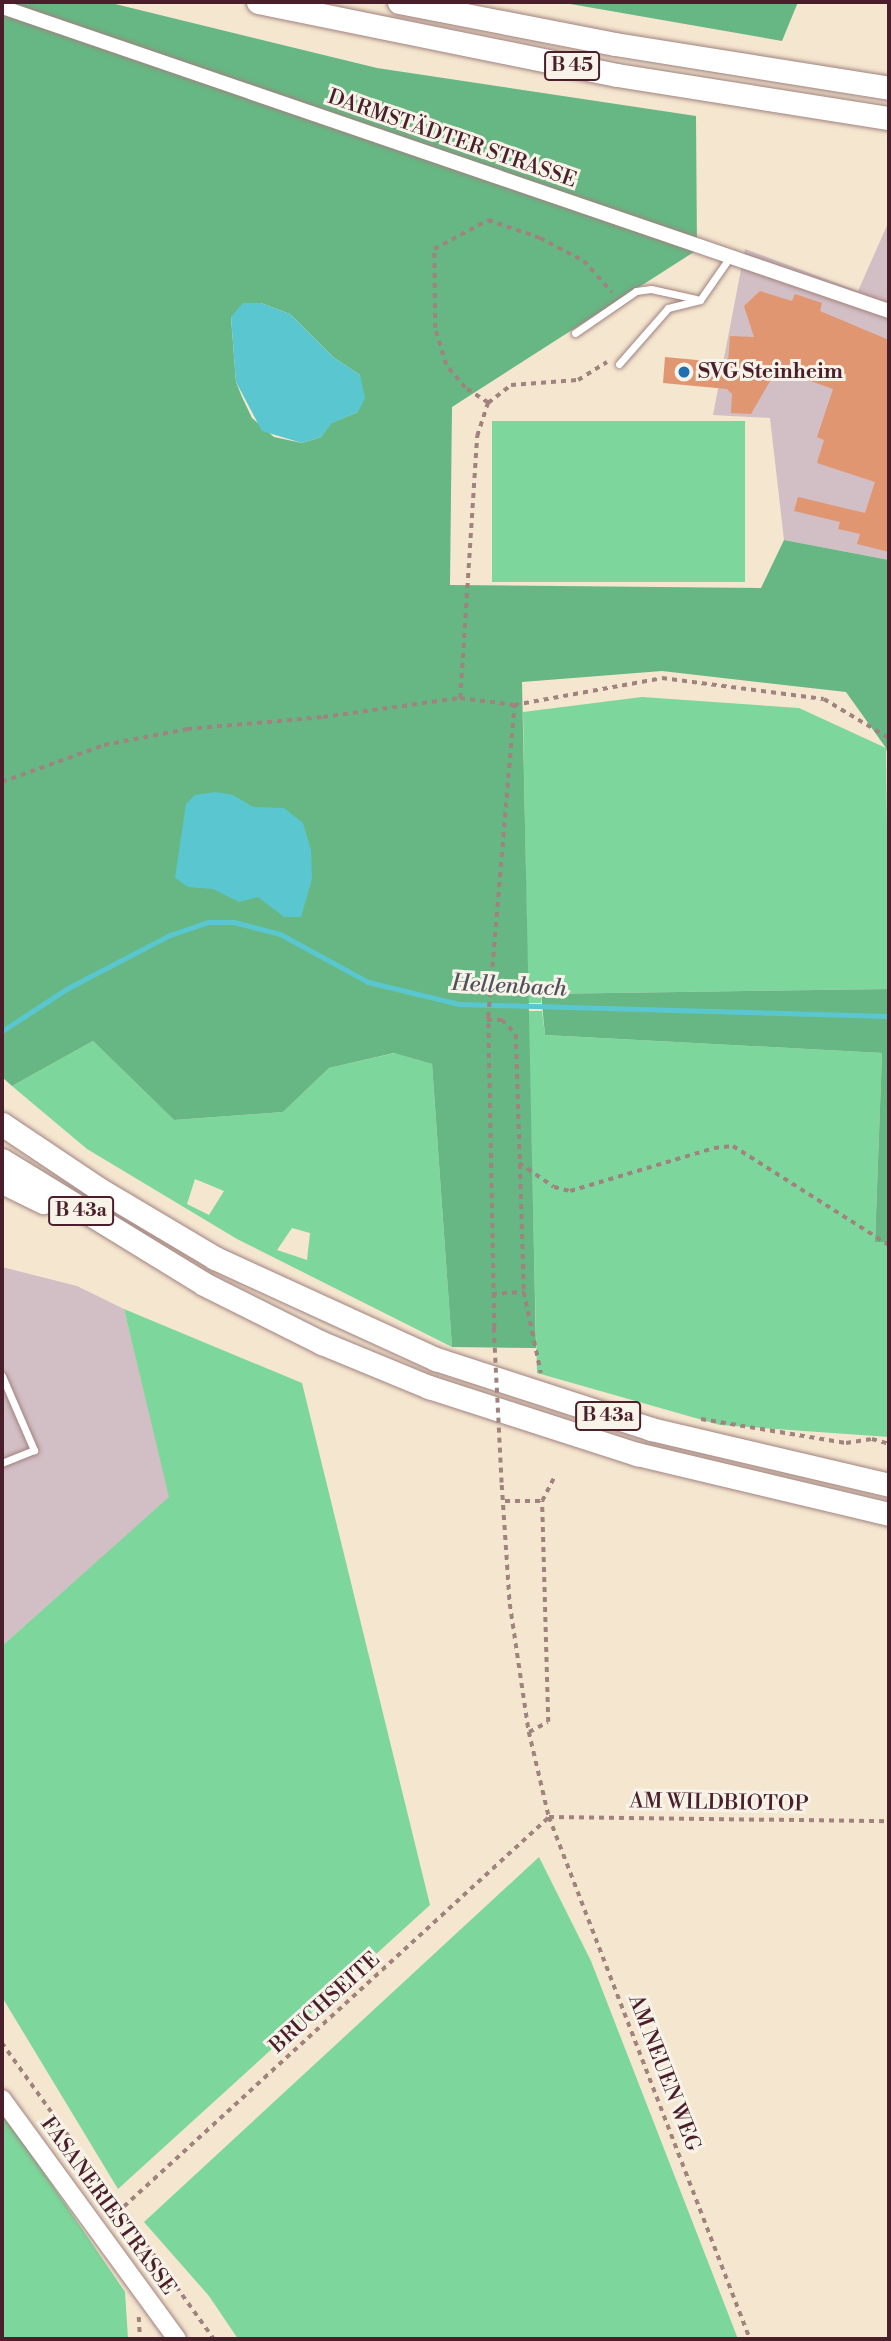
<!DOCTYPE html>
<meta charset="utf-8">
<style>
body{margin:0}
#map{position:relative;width:891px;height:2341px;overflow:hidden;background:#f5e6d0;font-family:"Libre Bodoni",serif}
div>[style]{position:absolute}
.industrial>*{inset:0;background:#d2bec5}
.green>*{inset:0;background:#7dd69c;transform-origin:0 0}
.forest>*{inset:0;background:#66b784}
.water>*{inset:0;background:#5ac7d0}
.stream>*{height:5px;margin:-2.5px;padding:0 2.5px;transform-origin:2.5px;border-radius:2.5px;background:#5ac7d0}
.building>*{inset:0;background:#df9671}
.path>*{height:3.5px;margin-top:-1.75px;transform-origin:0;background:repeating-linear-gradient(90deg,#a0827e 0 5px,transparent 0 10px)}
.roads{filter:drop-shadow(0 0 2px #a0827e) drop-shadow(0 0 2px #a0827e)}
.service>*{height:7px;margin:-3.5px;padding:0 3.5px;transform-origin:3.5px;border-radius:3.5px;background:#fff}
.minor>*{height:14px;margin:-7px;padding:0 7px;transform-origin:7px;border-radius:7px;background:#fff}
.tertiary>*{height:18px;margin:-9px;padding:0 9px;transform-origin:9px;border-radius:9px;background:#fff}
.trunk>*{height:23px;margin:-11.5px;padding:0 11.5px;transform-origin:11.5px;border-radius:11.5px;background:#fff}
.path-bridge>*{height:3.5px;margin-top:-1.75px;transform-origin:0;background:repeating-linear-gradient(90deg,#a0827e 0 5px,transparent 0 10px)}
.dots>*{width:19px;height:19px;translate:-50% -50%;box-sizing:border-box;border:4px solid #f7f3e8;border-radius:50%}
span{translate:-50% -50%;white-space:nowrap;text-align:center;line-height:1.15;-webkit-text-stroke:6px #f7f3e8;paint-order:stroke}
.shield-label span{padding:2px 5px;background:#f7f3e8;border:2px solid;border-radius:5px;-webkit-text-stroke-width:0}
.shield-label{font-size:19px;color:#4a1f2b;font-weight:700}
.street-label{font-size:21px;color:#4a1f2b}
.poi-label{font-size:21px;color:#4a1f2b;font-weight:700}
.left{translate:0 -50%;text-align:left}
.water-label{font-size:23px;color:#4f515d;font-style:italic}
.frame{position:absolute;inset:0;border:4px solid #4a1f2b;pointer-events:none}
</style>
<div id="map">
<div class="industrial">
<i style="clip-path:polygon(889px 221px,889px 560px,784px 540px,770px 418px,713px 415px,745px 249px,858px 291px)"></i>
<i style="clip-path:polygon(2px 1267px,77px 1286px,124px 1309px,170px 1497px,2px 1646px)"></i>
</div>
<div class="green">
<i style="left:492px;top:421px;width:253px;height:161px"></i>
<i style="clip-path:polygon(642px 697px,799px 708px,886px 748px,889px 989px,541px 994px,541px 1003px,528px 1003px,523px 712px)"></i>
<i style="clip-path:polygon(528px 1011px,542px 1011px,545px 1035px,882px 1053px,875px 1242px,889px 1242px,889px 1437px,720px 1425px,537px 1373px)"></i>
<i style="clip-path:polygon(evenodd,93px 1041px,174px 1120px,283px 1112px,329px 1068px,395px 1053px,432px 1064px,452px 1347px,237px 1239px,87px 1149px,12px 1086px,93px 1041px,195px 1179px,224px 1191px,209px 1215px,187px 1204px,195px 1179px,93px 1041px,292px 1228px,310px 1233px,307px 1260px,277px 1250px,292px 1228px)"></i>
<i style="clip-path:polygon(124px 1309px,302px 1383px,430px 1905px,118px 2189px,2px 1997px,2px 1646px,169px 1497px)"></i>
<i style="clip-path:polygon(539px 1857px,591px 1961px,738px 2339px,238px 2339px,209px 2296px,144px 2222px)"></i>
<i style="clip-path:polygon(2px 2111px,125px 2292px,128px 2339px,2px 2339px)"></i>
</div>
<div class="forest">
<i style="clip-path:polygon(evenodd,2px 2px,107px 2px,377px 68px,696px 116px,697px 250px,452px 407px,450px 585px,761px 588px,784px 540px,889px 560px,889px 760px,886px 748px,846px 692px,662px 671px,522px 682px,536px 1348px,452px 1347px,432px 1064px,394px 1053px,329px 1068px,283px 1112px,174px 1120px,93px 1041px,12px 1086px,2px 1077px,2px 2px,261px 303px,290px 314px,333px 357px,360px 375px,358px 412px,331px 423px,321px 437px,302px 443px,274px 437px,252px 418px,242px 397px,236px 382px,231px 317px,261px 303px)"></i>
<i style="clip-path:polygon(559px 2px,798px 2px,782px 41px)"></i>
<i style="clip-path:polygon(889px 989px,889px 1242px,875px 1242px,882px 1053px,545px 1035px,541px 994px)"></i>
</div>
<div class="water">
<i style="clip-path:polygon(243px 303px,261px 303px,290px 314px,333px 357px,360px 375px,365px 398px,358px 412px,332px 423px,321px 437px,302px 443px,262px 431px,236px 382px,231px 317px)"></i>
<i style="clip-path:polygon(216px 792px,233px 795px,253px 807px,284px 808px,303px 823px,311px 850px,312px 879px,301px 917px,284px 917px,258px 897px,239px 902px,213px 889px,188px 887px,175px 878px,186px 804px,195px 795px)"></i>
</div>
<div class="stream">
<i style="left:2px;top:1031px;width:79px;rotate:-33.1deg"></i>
<i style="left:68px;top:988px;width:115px;rotate:-27.5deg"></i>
<i style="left:170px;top:935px;width:40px;rotate:-18.9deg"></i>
<i style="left:208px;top:922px;width:26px"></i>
<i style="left:234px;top:922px;width:48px;rotate:14.6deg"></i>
<i style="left:280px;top:934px;width:100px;rotate:28.6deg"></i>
<i style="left:368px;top:982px;width:94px;rotate:13.6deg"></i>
<i style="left:459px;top:1004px;width:430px;rotate:1.6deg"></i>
</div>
<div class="building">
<i style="clip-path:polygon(760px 291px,792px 301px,795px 294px,822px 303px,820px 311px,889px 340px,889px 552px,857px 544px,860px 534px,838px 529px,840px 522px,794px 511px,798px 497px,865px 513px,875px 482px,817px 463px,824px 440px,817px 437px,833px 389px,777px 369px,751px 414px,731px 413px,732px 394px,727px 389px,663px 383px,665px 357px,728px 363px,730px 336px,754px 337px,744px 306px)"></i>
</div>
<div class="path">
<i style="left:488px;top:403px;width:27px;rotate:-147deg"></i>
<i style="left:465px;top:388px;width:30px;rotate:-130deg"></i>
<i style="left:446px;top:365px;width:39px;rotate:-107deg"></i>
<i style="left:435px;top:328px;width:79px;rotate:-90.7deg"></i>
<i style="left:434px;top:249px;width:61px;rotate:-28.2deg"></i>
<i style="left:488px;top:220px;width:55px;rotate:19.1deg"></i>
<i style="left:540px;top:238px;width:50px;rotate:27.6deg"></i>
<i style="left:584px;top:261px;width:42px;rotate:47.9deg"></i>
<i style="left:460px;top:698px;width:263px;rotate:-86.3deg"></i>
<i style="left:477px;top:436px;width:35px;rotate:-72deg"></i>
<i style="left:488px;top:403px;width:29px;rotate:-38deg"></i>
<i style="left:511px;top:385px;width:67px;rotate:-4.3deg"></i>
<i style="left:578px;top:380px;width:34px;rotate:-32deg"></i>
<i style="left:2px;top:782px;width:109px;rotate:-19.9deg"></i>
<i style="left:104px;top:745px;width:85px;rotate:-10.9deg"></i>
<i style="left:187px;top:729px;width:137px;rotate:-5deg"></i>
<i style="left:323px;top:717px;width:138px;rotate:-7.9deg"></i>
<i style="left:460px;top:698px;width:54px;rotate:7.4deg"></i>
<i style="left:514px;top:705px;width:150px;rotate:-10.3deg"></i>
<i style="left:662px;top:678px;width:163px;rotate:7.4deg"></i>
<i style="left:824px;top:699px;width:76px;rotate:31deg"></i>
<i style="left:487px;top:1020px;width:15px"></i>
<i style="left:502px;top:1020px;width:20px;rotate:45deg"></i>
<i style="left:516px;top:1034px;width:258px;rotate:88.2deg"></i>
<i style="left:524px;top:1292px;width:83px;rotate:78.1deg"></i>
<i style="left:519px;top:1163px;width:42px;rotate:34.4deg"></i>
<i style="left:554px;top:1187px;width:16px;rotate:14deg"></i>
<i style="left:570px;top:1191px;width:150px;rotate:-16.6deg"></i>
<i style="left:714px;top:1148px;width:19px;rotate:-6deg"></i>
<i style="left:733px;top:1146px;width:185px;rotate:32.4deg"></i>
<i style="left:492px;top:1294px;width:32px;rotate:-4deg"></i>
<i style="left:494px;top:1328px;width:311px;rotate:-91.1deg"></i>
<i style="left:488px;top:1017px;width:313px;rotate:-85.2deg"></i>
<i style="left:701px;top:1419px;width:147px;rotate:9.4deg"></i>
<i style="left:846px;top:1443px;width:26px;rotate:-9deg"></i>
<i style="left:872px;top:1439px;width:18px;rotate:16deg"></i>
<i style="left:502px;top:1485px;width:119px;rotate:86.2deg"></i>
<i style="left:510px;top:1604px;width:129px;rotate:81.6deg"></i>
<i style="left:529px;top:1732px;width:87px;rotate:76.8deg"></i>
<i style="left:549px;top:1817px;width:559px;rotate:68.94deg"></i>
<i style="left:505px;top:1501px;width:36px"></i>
<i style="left:529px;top:1732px;width:21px;rotate:-28deg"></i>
<i style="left:548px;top:1722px;width:221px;rotate:-91.6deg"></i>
<i style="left:542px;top:1501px;width:27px;rotate:-63deg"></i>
<i style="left:549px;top:1817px;width:340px;rotate:0.7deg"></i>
<i style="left:2px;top:2043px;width:364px;rotate:54.4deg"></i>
<i style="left:109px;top:2220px;width:597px;rotate:-42.49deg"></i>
<i style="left:139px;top:2317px;width:22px;rotate:87deg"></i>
</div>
<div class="roads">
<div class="service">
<i style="left:575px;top:333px;width:74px;rotate:-34.5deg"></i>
<i style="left:636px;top:291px;width:15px;rotate:-8deg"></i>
<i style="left:651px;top:289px;width:46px;rotate:12.5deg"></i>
<i style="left:619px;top:364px;width:74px;rotate:-48.8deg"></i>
<i style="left:668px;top:308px;width:33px;rotate:-14deg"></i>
<i style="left:700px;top:300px;width:52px;rotate:-55.1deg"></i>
<i style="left:2px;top:1376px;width:81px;rotate:66.6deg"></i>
<i style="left:34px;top:1450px;width:35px;rotate:158deg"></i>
</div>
<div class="minor">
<i style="left:2px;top:7px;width:938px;rotate:18.92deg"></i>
</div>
<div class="tertiary">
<i style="left:2px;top:2099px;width:297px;rotate:53.9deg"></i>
</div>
<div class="trunk">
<i style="left:258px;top:2px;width:366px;rotate:11.5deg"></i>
<i style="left:617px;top:75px;width:275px;rotate:9deg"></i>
<i style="left:399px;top:2px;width:220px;rotate:11deg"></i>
<i style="left:615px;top:44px;width:278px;rotate:9.1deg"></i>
<i style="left:2px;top:1124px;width:117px;rotate:33.8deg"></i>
<i style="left:99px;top:1189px;width:135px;rotate:30.7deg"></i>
<i style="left:215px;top:1258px;width:243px;rotate:24.6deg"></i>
<i style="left:436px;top:1359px;width:226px;rotate:18deg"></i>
<i style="left:651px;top:1429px;width:244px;rotate:13.2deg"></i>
<i style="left:2px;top:1160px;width:237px;rotate:31.5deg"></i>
<i style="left:204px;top:1284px;width:132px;rotate:26.6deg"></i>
<i style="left:322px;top:1343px;width:116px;rotate:22.4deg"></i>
<i style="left:429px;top:1387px;width:219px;rotate:17.9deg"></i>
<i style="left:637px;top:1454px;width:259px;rotate:13.4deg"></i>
<i style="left:2px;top:1182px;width:46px;rotate:26deg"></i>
</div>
</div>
<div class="path-bridge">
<i style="left:494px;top:1328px;width:157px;rotate:87.1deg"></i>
</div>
<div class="dots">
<i style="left:684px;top:372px;background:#1f6fb2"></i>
</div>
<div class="shield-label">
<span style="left:572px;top:66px">B 45</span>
<span style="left:81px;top:1211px">B 43a</span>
<span style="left:608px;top:1416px">B 43a</span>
</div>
<div class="street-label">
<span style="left:452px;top:139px;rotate:19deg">DARMSTÄDTER STRASSE</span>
<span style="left:719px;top:1803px;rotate:1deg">AM WILDBIOTOP</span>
<span style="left:325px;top:2003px;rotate:-42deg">BRUCHSEITE</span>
<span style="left:664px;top:2073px;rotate:69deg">AM NEUEN WEG</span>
<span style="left:108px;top:2206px;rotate:54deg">FASANERIESTRASSE</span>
</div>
<div class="poi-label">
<span class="left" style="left:698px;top:372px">SVG Steinheim</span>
</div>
<div class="water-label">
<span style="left:509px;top:986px;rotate:3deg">Hellenbach</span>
</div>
<div class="frame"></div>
</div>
